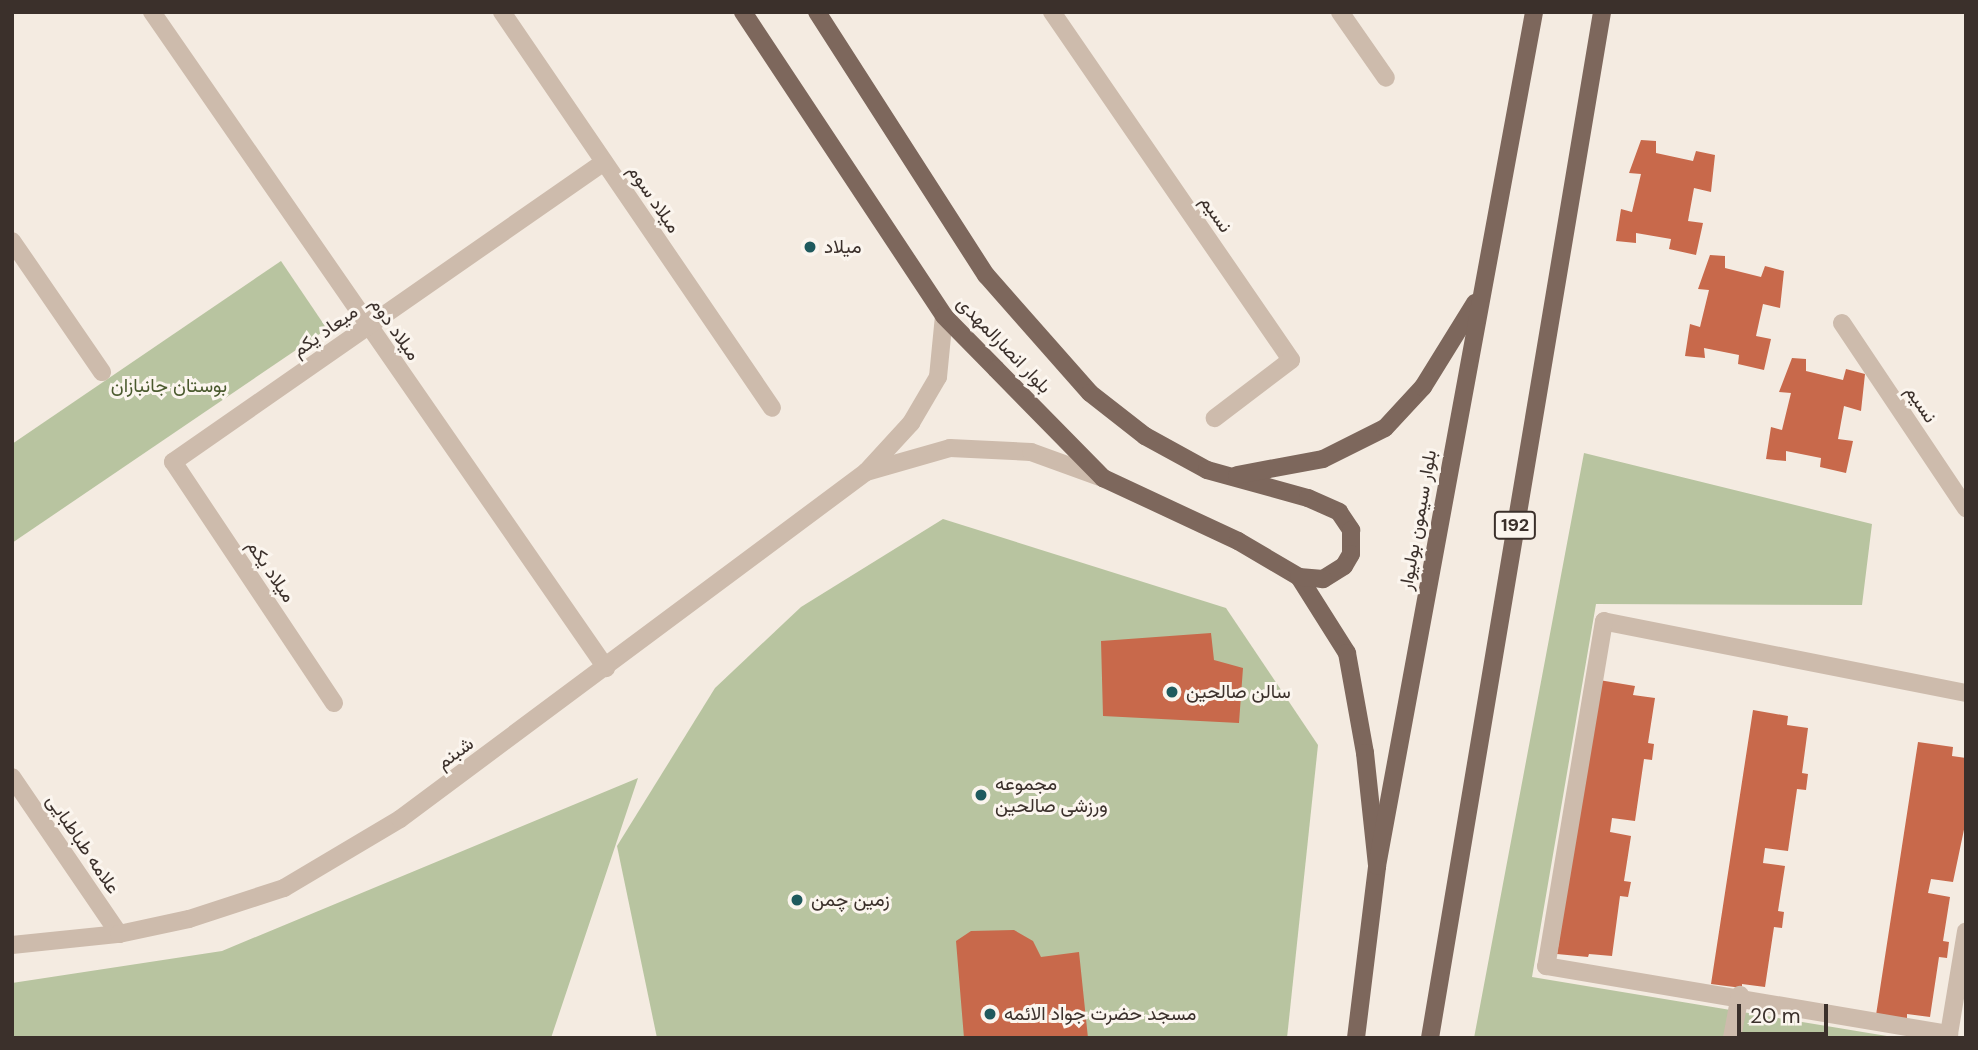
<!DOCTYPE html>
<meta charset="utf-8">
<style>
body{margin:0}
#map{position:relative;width:1978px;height:1050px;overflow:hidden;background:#f4ebe1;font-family:"DM Sans",Vazirmatn,sans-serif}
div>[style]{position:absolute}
.green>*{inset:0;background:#b8c4a0}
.building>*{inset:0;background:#c8694b}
.minor>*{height:18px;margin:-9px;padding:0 9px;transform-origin:9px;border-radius:9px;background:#cdbbac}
.major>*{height:18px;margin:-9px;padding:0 9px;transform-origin:9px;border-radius:9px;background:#7d675c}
.dots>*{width:19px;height:19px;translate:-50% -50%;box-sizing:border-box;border:4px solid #fbf5ee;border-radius:50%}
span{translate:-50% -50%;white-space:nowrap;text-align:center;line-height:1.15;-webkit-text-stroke:6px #fbf5ee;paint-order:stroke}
.shield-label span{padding:2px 5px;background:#fbf5ee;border:2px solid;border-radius:5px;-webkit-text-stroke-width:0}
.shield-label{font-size:18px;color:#3b302b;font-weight:700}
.street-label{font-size:19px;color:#3b302b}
.poi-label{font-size:19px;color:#3b302b}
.left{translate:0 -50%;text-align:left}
.park-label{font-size:19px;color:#4a5a2e}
.frame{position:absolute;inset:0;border:14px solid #3b302b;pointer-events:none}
.scale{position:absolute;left:1737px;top:1004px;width:91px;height:32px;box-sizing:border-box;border:4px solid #3b302b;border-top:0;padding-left:9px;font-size:21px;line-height:24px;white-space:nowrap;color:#3b302b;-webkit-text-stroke:5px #fbf5ee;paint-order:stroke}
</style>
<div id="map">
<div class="green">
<i style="clip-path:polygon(281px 261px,327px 329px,12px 543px,12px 444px)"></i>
<i style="clip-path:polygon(1584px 453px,1872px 524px,1862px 605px,1596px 604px,1532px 977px,1899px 1038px,1474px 1038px)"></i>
<i style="clip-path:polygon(943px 519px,1226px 608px,1318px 745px,1287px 1038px,657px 1038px,617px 846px,715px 688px,801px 607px)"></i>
<i style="clip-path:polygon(638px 778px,551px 1038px,12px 1038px,12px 983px,222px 951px)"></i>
</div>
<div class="building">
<i style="clip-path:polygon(1641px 140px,1656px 141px,1656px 153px,1693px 161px,1696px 151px,1715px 155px,1711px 192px,1694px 188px,1688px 221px,1703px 223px,1696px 255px,1669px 249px,1671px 239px,1636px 233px,1636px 243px,1616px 241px,1621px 209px,1632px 212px,1641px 174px,1629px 173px)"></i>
<i style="clip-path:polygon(1710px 255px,1725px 256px,1725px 268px,1761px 277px,1765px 266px,1784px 271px,1780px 308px,1763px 304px,1756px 336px,1771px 339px,1764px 370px,1738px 364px,1739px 355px,1704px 348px,1705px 358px,1685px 356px,1690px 324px,1700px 327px,1709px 290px,1698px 289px)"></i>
<i style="clip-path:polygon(1792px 358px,1806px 359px,1806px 371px,1843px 380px,1846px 369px,1865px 374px,1861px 411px,1844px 406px,1838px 439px,1853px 441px,1846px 473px,1820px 467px,1821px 458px,1786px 451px,1786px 461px,1766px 459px,1771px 427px,1782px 430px,1791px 393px,1779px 392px)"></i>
<i style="clip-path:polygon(1211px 633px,1214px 660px,1243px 668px,1239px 723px,1103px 716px,1101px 641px)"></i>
<i style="clip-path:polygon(1599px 680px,1635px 686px,1633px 695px,1655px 698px,1648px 743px,1654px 744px,1652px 760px,1644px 759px,1635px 821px,1612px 818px,1610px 832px,1631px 836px,1624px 881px,1631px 882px,1628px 897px,1620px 896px,1612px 956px,1589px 954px,1588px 957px,1557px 954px)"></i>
<i style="clip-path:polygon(1753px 710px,1788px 716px,1787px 725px,1808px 728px,1802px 773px,1808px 774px,1806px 790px,1797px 789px,1788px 851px,1765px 848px,1763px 863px,1785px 866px,1778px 911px,1784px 912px,1782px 928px,1774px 927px,1765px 987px,1742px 984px,1742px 988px,1711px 984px)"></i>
<i style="clip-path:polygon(1918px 742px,1953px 747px,1952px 756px,1966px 758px,1966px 820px,1953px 882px,1931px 879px,1928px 893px,1950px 897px,1943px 941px,1949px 942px,1947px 958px,1939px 957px,1930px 1017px,1907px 1014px,1907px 1019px,1876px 1015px)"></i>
<i style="clip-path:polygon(1014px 930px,1033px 941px,1041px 957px,1079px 952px,1088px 1038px,964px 1038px,956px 941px,971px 931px)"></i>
</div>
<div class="minor">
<i style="left:152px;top:12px;width:798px;rotate:55.31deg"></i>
<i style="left:502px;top:12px;width:479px;rotate:55.7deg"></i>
<i style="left:1052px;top:12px;width:422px;rotate:55.5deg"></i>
<i style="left:1291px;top:360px;width:96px;rotate:142.7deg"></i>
<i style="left:1340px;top:12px;width:80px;rotate:55.1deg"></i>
<i style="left:12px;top:241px;width:159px;rotate:55.5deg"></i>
<i style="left:1842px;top:323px;width:223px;rotate:56.2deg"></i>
<i style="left:866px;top:472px;width:87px;rotate:-15.9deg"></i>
<i style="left:950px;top:448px;width:81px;rotate:2.8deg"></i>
<i style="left:1031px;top:452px;width:77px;rotate:19.9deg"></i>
<i style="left:1966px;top:693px;width:369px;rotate:-168.8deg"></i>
<i style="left:1604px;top:621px;width:350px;rotate:99.5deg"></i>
<i style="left:1546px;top:966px;width:409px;rotate:9.6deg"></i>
<i style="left:1949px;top:1034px;width:104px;rotate:-80.6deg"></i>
<i style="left:334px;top:703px;width:290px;rotate:-123.7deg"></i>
<i style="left:173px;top:462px;width:525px;rotate:-34.84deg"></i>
<i style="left:12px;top:777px;width:190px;rotate:55.7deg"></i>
<i style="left:12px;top:945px;width:108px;rotate:-5.9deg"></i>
<i style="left:119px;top:934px;width:72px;rotate:-12.1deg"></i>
<i style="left:189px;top:919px;width:100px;rotate:-18.1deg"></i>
<i style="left:284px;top:888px;width:135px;rotate:-30.7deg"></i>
<i style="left:400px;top:819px;width:581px;rotate:-36.67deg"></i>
<i style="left:866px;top:472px;width:67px;rotate:-47.4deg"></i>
<i style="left:911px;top:423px;width:53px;rotate:-59.6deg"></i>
<i style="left:938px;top:377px;width:61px;rotate:-84.4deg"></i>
<i style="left:1732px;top:1038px;width:44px;rotate:-79.5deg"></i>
</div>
<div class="major">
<i style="left:743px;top:12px;width:364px;rotate:56.5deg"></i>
<i style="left:944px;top:316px;width:74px;rotate:45.5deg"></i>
<i style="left:996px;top:369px;width:153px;rotate:45.5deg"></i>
<i style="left:1103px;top:478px;width:149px;rotate:25deg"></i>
<i style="left:1238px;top:541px;width:71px;rotate:30.5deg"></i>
<i style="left:1299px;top:577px;width:90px;rotate:57.7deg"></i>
<i style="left:1347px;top:653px;width:102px;rotate:79.8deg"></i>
<i style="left:1365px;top:753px;width:114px;rotate:83.9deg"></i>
<i style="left:817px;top:12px;width:313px;rotate:57.3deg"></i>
<i style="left:986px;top:275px;width:157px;rotate:48.6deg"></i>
<i style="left:1090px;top:393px;width:70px;rotate:38deg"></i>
<i style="left:1145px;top:436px;width:71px;rotate:28.7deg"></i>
<i style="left:1207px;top:470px;width:105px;rotate:15.5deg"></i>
<i style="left:1308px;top:498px;width:34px;rotate:24deg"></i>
<i style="left:1339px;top:512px;width:22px;rotate:56deg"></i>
<i style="left:1351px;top:530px;width:24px;rotate:90deg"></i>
<i style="left:1351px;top:554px;width:14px;rotate:120deg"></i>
<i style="left:1344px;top:566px;width:25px;rotate:148deg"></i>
<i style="left:1323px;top:579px;width:24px;rotate:-175deg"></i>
<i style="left:1237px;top:475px;width:87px;rotate:-10.5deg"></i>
<i style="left:1323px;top:459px;width:69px;rotate:-26.6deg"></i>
<i style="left:1385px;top:428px;width:56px;rotate:-47.2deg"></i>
<i style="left:1423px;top:387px;width:99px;rotate:-58.2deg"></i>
<i style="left:1356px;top:1038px;width:173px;rotate:-83deg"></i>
<i style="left:1377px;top:866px;width:868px;rotate:-79.58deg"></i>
<i style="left:1430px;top:1038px;width:1040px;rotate:-80.48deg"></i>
</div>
<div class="dots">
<i style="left:810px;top:247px;background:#1f5a5e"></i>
<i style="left:1172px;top:692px;background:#1f5a5e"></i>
<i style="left:981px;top:795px;background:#1f5a5e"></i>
<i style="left:797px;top:900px;background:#1f5a5e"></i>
<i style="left:990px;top:1014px;background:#1f5a5e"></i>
</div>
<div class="shield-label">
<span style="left:1515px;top:525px">192</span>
</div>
<div class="street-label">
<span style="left:654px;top:199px;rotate:56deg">میلاد سوم</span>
<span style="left:1216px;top:214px;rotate:55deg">نسیم</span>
<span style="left:395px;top:329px;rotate:55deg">میلاد دوم</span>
<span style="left:325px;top:331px;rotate:-35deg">میعاد یکم</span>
<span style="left:1004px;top:345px;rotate:46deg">بلوار انصارالمهدی</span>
<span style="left:1921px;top:404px;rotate:56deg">نسیم</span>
<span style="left:1418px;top:520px;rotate:-80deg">بلوار سیمون بولیوار</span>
<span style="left:271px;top:571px;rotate:56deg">میلاد یکم</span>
<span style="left:455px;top:753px;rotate:-36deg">شبنم</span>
<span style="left:83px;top:844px;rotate:56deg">علامه طباطبایی</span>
</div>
<div class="poi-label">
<span class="left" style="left:824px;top:247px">میلاد</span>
<span class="left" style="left:1186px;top:692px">سالن صالحین</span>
<span class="left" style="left:995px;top:795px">مجموعه<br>ورزشی صالحین</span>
<span class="left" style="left:811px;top:900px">زمین چمن</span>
<span class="left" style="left:1004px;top:1014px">مسجد حضرت جواد الائمه</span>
</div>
<div class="park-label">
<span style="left:169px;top:386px">بوستان جانبازان</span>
</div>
<div class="frame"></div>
<div class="scale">20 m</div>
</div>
